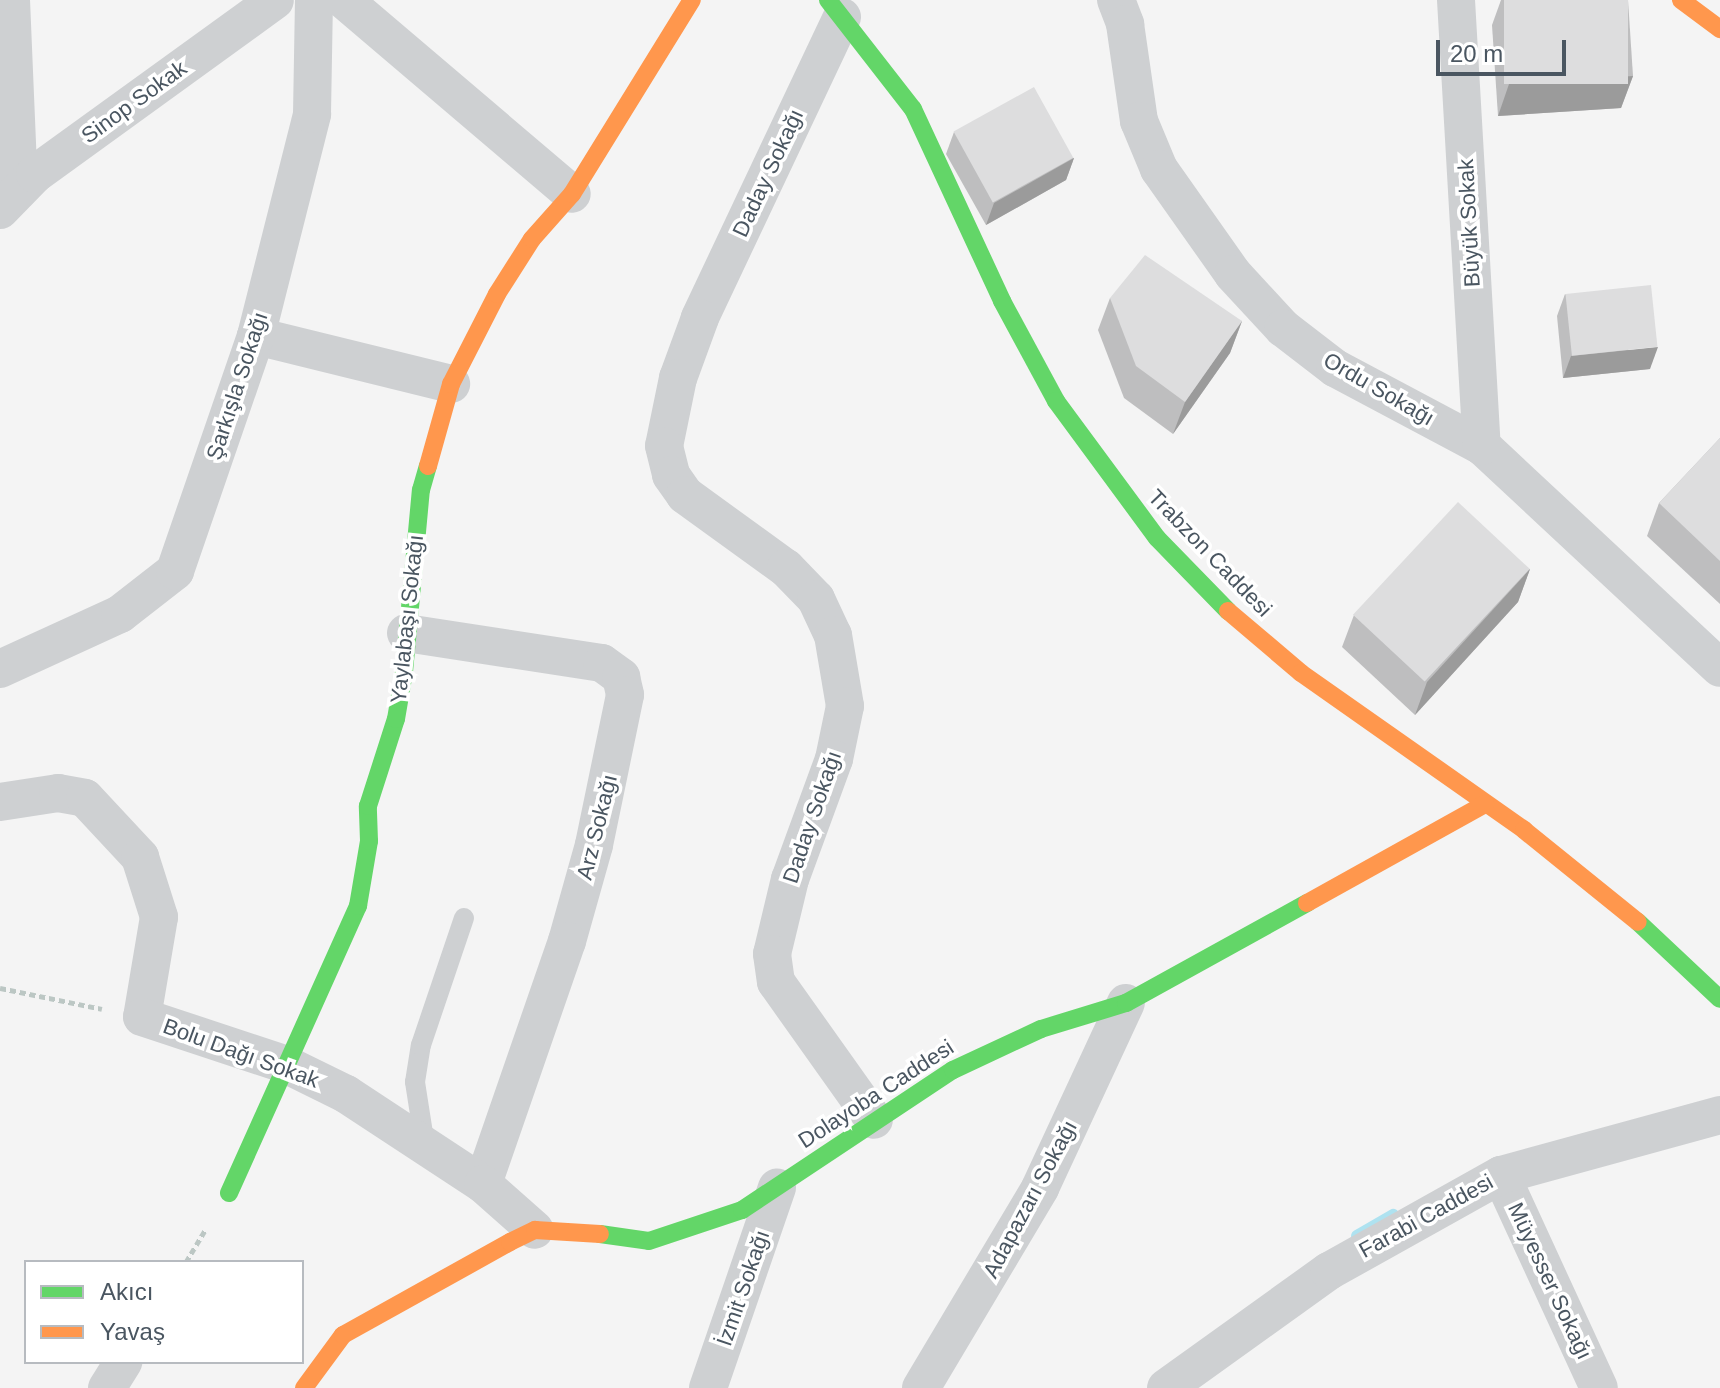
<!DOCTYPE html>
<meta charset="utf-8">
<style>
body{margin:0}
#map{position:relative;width:1720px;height:1388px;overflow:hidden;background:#f4f4f4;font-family:Helvetica,sans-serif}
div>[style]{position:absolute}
.stream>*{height:12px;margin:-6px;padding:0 6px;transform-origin:6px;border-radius:6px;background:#aee2f0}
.path>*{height:5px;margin-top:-2.5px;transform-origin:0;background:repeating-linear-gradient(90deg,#bcc7c4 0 6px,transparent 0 10px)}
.lane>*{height:20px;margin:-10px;padding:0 10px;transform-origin:10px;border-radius:10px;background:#ced0d2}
.street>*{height:38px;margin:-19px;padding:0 19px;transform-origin:19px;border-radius:19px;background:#ced0d2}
.fast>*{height:18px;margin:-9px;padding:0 9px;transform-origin:9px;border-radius:9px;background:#63d668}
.slow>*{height:18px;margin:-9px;padding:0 9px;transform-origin:9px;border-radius:9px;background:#ff974d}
.wall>*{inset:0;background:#bebebf}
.shaded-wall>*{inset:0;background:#9b9b9b}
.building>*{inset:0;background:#ddddde;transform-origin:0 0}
span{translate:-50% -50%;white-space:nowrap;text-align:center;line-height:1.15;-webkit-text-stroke:7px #fff;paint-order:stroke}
.street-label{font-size:22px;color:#4a5661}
.legend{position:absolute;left:24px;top:1260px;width:280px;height:104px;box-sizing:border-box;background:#fff;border:2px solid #b7bbc0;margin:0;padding:10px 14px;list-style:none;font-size:24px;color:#4a5661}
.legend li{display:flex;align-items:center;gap:16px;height:40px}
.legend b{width:40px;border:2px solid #b7bbc0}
.scale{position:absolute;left:1436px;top:40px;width:130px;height:36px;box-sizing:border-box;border:4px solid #4a5661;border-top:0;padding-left:10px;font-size:24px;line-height:28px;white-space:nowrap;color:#4a5661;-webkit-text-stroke:6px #fff;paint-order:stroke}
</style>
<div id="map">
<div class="stream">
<i style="left:1357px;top:1236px;width:42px;rotate:-30.3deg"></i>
</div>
<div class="path">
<i style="left:0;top:988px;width:104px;rotate:11.6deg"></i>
<i style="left:186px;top:1262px;width:39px;rotate:-59deg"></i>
</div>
<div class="lane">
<i style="left:425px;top:1146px;width:65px;rotate:-98.9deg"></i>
<i style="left:415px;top:1082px;width:37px;rotate:-81deg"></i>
<i style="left:421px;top:1045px;width:134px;rotate:-71.3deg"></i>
</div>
<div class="street">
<i style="left:11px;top:0;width:190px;rotate:87.6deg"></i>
<i style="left:344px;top:0;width:299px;rotate:40.4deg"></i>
<i style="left:1116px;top:0;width:26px;rotate:69deg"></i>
<i style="left:1125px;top:24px;width:98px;rotate:81.8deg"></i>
<i style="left:1139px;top:121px;width:52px;rotate:67.4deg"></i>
<i style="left:1159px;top:169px;width:128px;rotate:54.8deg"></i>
<i style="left:1233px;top:274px;width:74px;rotate:47.2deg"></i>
<i style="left:1283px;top:328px;width:66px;rotate:37.6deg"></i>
<i style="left:1335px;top:368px;width:166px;rotate:28deg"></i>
<i style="left:1482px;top:446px;width:325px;rotate:43deg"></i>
<i style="left:1456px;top:0;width:447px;rotate:86.7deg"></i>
<i style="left:842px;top:17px;width:333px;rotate:115.3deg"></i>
<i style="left:700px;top:318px;width:64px;rotate:110.1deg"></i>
<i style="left:678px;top:378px;width:69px;rotate:101.6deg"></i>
<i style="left:664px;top:446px;width:30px;rotate:76deg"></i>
<i style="left:671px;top:475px;width:24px;rotate:55deg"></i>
<i style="left:685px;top:495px;width:125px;rotate:35.9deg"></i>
<i style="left:786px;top:568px;width:43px;rotate:45.9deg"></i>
<i style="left:816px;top:599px;width:40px;rotate:65deg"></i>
<i style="left:833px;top:635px;width:72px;rotate:80.4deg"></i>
<i style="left:845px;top:706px;width:54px;rotate:101.7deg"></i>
<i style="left:834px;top:759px;width:128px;rotate:110.1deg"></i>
<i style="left:790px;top:879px;width:77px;rotate:103.5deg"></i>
<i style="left:772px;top:954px;width:28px;rotate:82deg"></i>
<i style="left:776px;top:982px;width:169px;rotate:54.6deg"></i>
<i style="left:0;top:210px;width:50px;rotate:-45.8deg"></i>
<i style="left:35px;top:174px;width:296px;rotate:-35.9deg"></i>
<i style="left:256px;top:336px;width:201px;rotate:13.8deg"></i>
<i style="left:406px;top:633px;width:198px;rotate:8.7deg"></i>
<i style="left:602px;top:663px;width:24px;rotate:36deg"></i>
<i style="left:621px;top:677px;width:18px;rotate:77deg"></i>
<i style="left:625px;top:695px;width:153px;rotate:101.7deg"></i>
<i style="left:594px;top:845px;width:100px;rotate:105.7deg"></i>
<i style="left:567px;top:941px;width:257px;rotate:109.1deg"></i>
<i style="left:0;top:669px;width:132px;rotate:-24.6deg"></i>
<i style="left:120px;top:614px;width:70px;rotate:-38deg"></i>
<i style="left:175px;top:571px;width:249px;rotate:-71deg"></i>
<i style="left:256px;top:336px;width:229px;rotate:-75.8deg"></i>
<i style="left:312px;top:114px;width:114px;rotate:-89deg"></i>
<i style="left:0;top:802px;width:59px;rotate:-8.8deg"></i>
<i style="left:58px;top:793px;width:27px;rotate:10deg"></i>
<i style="left:85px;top:798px;width:81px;rotate:47deg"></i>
<i style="left:140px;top:857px;width:63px;rotate:72.4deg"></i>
<i style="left:159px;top:917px;width:101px;rotate:99.6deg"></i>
<i style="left:142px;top:1017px;width:153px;rotate:18.3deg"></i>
<i style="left:287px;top:1065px;width:66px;rotate:26.2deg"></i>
<i style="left:346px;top:1094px;width:164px;rotate:33.3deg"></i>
<i style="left:483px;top:1184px;width:69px;rotate:41.5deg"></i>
<i style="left:1501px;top:1175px;width:234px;rotate:65.3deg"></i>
<i style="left:107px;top:1388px;width:31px;rotate:-58deg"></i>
<i style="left:708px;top:1388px;width:212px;rotate:-71deg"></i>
<i style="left:921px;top:1388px;width:233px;rotate:-59.2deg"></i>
<i style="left:1040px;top:1188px;width:204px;rotate:-65.1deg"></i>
<i style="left:1166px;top:1388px;width:201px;rotate:-35.7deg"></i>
<i style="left:1329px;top:1271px;width:197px;rotate:-29.2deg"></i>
<i style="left:1501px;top:1175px;width:227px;rotate:-15.3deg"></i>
</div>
<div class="fast">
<i style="left:828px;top:0;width:138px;rotate:52.1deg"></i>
<i style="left:913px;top:109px;width:212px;rotate:65.1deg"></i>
<i style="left:1002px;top:301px;width:114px;rotate:61.6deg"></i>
<i style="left:1056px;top:401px;width:170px;rotate:53.6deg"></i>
<i style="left:1157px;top:538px;width:102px;rotate:45.8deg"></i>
<i style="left:1638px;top:922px;width:112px;rotate:43.2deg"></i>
<i style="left:229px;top:1193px;width:315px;rotate:-65.8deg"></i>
<i style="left:358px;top:906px;width:66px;rotate:-80.4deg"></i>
<i style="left:369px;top:841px;width:35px;rotate:-92deg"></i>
<i style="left:368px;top:806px;width:91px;rotate:-72.2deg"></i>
<i style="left:396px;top:719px;width:48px;rotate:-80.3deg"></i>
<i style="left:404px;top:672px;width:183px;rotate:-84.7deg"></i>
<i style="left:421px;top:490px;width:25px;rotate:-74deg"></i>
<i style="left:600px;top:1234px;width:49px;rotate:8.1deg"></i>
<i style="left:649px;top:1241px;width:98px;rotate:-18.4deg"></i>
<i style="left:742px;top:1210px;width:253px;rotate:-33.6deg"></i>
<i style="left:953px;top:1070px;width:97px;rotate:-25deg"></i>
<i style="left:1041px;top:1029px;width:89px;rotate:-17deg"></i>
<i style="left:1126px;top:1003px;width:207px;rotate:-28.9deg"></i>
</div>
<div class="slow">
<i style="left:1681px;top:0;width:49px;rotate:36.6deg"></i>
<i style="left:428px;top:466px;width:85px;rotate:-74.3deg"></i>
<i style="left:451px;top:384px;width:101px;rotate:-62.9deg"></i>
<i style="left:497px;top:294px;width:65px;rotate:-57.5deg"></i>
<i style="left:532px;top:239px;width:60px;rotate:-48.4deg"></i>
<i style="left:572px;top:194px;width:228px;rotate:-58.3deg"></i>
<i style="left:1228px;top:611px;width:96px;rotate:40.3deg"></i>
<i style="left:1301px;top:673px;width:273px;rotate:35.1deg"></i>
<i style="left:1524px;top:830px;width:146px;rotate:38.9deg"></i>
<i style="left:1307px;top:903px;width:204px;rotate:-29.1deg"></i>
<i style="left:304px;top:1388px;width:66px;rotate:-53.7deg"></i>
<i style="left:343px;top:1335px;width:191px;rotate:-29.1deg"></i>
<i style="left:510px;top:1242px;width:28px;rotate:-26deg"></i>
<i style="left:535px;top:1230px;width:65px;rotate:3.5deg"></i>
</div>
<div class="wall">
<i style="clip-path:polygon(1501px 0,1628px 0,1633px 76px,1621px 108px,1498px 116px,1492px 25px)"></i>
<i style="clip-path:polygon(954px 132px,1074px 158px,1066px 180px,986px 225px,946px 154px)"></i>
<i style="clip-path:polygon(1565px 294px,1650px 369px,1563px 378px,1557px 316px)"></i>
<i style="clip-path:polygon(1110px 298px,1242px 321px,1230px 353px,1173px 434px,1124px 398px,1098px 330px)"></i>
<i style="clip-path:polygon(1720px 438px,1720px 604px,1647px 536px,1659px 503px)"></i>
<i style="clip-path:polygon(1530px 569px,1518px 602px,1415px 715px,1342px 647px,1354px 615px)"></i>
</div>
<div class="shaded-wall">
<i style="clip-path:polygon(1633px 76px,1621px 108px,1498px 116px,1509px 84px)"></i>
<i style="clip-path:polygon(1074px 158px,1066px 180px,986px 225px,994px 203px)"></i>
<i style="clip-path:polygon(1242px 321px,1230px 353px,1173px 434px,1185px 402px)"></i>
<i style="clip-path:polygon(1658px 347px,1650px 369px,1563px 378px,1571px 356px)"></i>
<i style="clip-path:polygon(1530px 569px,1518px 602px,1415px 715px,1427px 682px)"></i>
</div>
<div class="building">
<i style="left:1504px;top:0;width:124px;height:84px"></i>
<i style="left:1034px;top:87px;width:81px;height:92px;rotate:61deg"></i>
<i style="clip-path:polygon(1145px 255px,1242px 321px,1185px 402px,1136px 366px,1110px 298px)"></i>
<i style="left:1651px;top:285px;width:62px;height:86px;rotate:84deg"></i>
<i style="clip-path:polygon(1720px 438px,1720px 561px,1659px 503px)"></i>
<i style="left:1458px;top:502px;width:98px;height:154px;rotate:43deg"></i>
</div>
<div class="street-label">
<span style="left:134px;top:102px;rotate:-36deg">Sinop Sokak</span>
<span style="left:768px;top:173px;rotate:-65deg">Daday Sokağı</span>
<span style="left:1469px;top:223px;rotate:-93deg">Büyük Sokak</span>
<span style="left:237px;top:386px;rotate:-72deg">Şarkışla Sokağı</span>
<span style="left:1379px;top:389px;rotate:30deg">Ordu Sokağı</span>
<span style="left:1210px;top:553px;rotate:46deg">Trabzon Caddesi</span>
<span style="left:407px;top:619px;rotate:-84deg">Yaylabaşı Sokağı</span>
<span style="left:812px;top:817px;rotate:-71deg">Daday Sokağı</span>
<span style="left:597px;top:827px;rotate:-76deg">Arz Sokağı</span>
<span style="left:241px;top:1053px;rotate:20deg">Bolu Dağı Sokak</span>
<span style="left:876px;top:1094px;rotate:-33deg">Dolayoba Caddesi</span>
<span style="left:1030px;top:1199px;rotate:-62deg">Adapazarı Sokağı</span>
<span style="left:1426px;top:1216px;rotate:-29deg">Farabi Caddesi</span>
<span style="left:1550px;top:1281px;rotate:65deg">Müyesser Sokağı</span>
<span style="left:743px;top:1288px;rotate:-71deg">İzmit Sokağı</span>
</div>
<ul class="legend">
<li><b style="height:10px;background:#63d668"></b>Akıcı</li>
<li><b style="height:10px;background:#ff974d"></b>Yavaş</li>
</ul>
<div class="scale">20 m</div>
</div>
